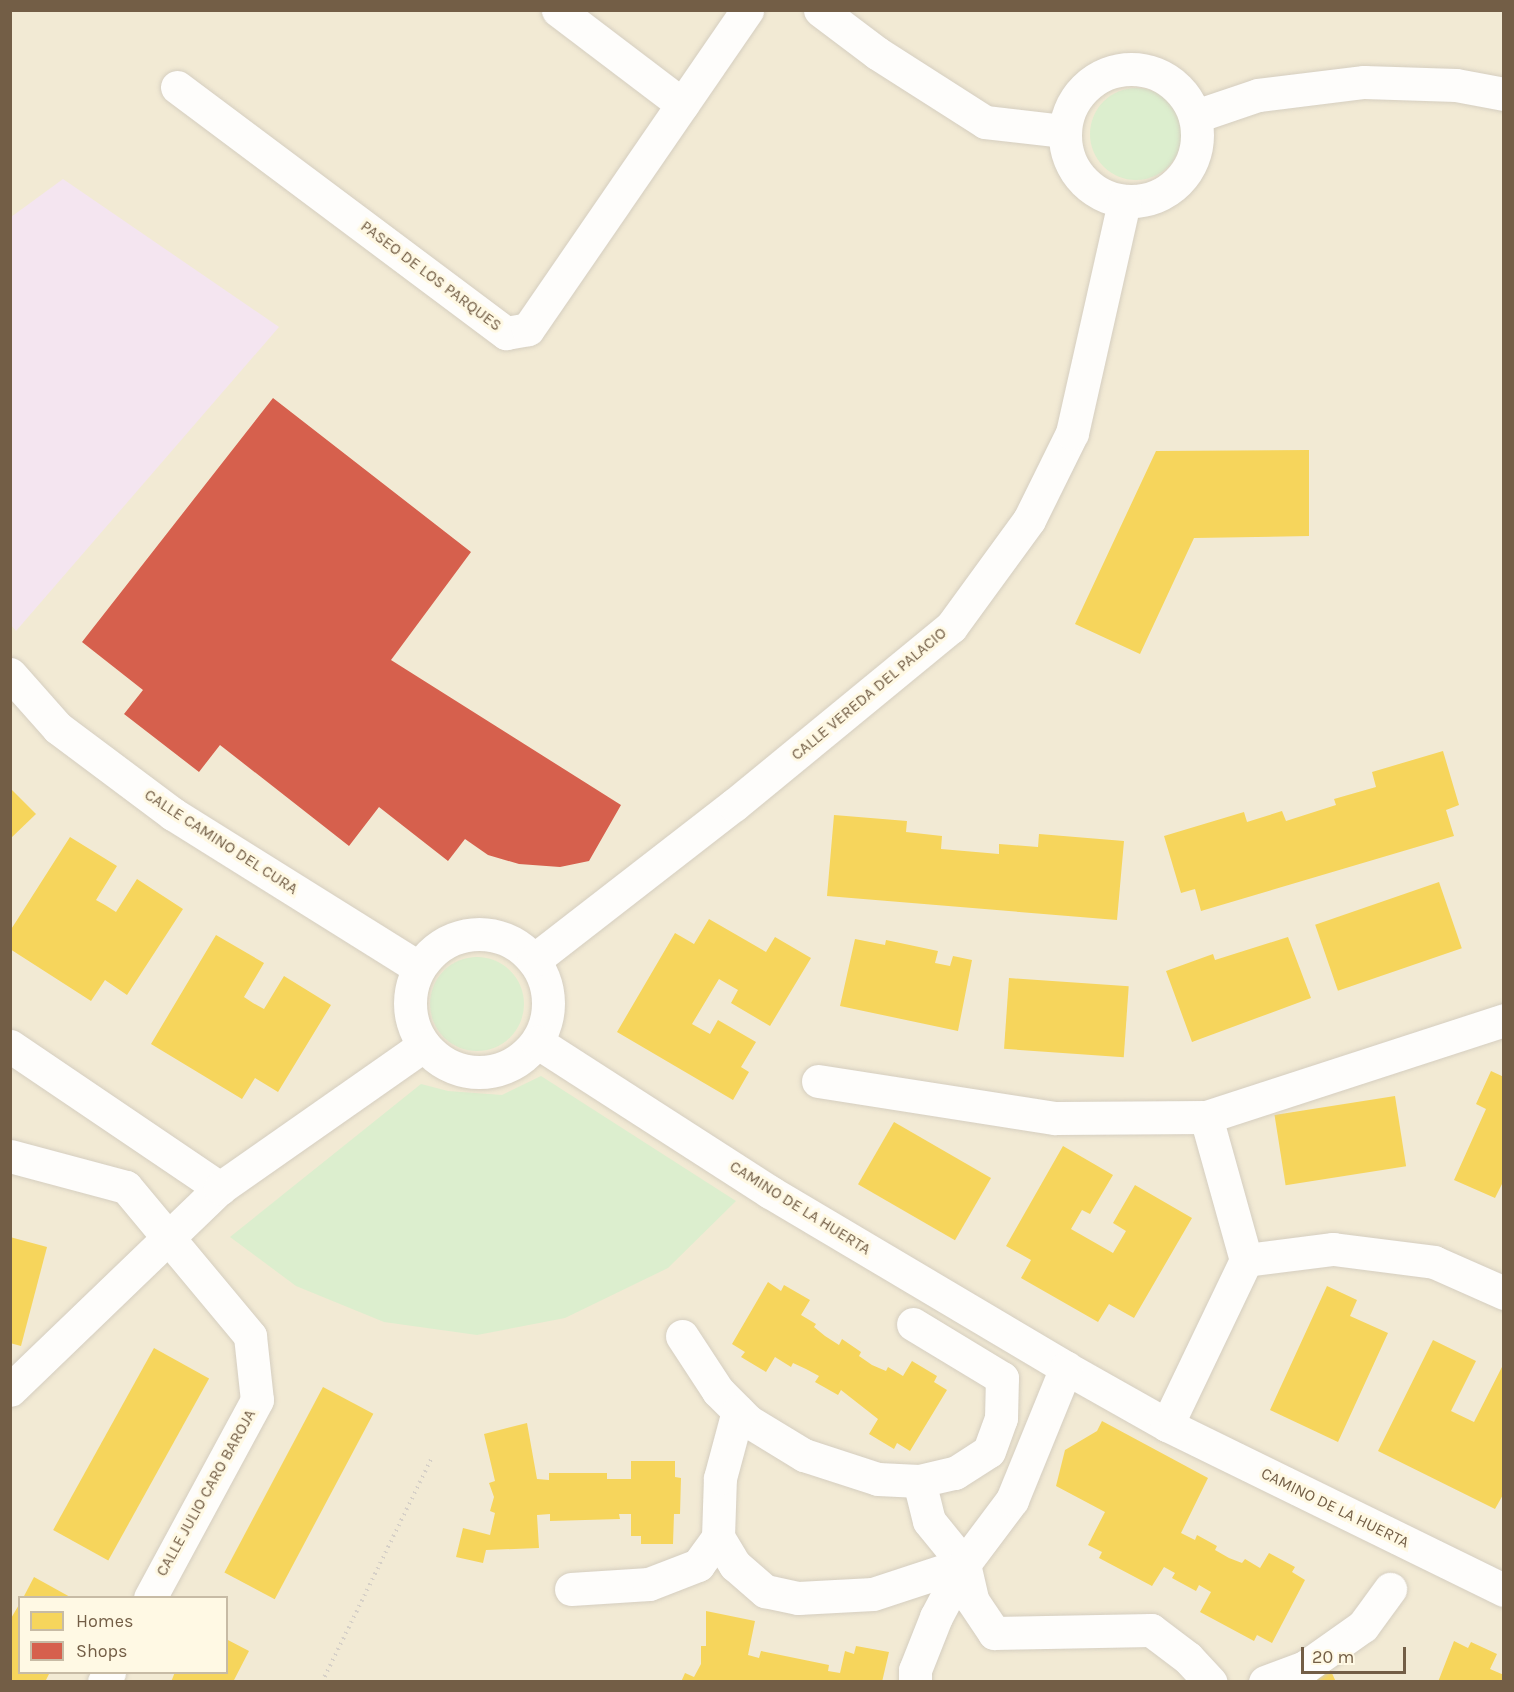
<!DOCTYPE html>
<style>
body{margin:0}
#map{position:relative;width:1514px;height:1692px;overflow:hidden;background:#f6f2e4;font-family:Karla,sans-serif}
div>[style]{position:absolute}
.residential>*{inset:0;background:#f2ead4}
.education>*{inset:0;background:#f4e5f0}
.green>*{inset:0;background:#dceece}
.round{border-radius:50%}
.homes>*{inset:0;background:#f6d55c;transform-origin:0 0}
.shops>*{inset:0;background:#d6604d}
.path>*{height:4px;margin-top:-2px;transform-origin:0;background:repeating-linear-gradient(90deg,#d6d0c7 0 1.5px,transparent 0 6px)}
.roads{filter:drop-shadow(0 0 2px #d5cec0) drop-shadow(0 0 2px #d5cec0)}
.minor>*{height:33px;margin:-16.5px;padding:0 16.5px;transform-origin:16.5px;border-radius:16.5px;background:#fefdfb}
.minor>.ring{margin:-16.5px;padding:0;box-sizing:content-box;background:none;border:33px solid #fefdfb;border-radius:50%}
span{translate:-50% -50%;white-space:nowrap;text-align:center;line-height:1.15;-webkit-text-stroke:6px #fff9e4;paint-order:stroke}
.street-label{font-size:16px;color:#735e46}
.frame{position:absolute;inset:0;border:12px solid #735e46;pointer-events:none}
.legend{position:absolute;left:18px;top:1596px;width:210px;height:78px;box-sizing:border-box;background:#fff9e4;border:2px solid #c7bba5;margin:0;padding:8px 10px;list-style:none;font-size:18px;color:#735e46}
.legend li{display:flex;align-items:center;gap:12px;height:30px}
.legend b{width:30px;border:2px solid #c7bba5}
.scale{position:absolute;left:1301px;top:1647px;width:105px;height:27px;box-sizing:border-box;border:3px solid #735e46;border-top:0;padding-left:8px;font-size:18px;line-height:21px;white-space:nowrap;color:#735e46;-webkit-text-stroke:4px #fff9e4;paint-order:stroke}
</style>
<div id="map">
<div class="residential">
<i style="clip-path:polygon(evenodd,11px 11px,1503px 11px,1503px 1681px,11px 1682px,11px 11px,20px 1598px,226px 1598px,226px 1672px,20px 1672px,20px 1598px)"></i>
</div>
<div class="education">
<i style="clip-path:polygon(63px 179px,279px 327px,16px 631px,10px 624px,11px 217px)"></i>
</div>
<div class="green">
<i class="round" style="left:1090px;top:88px;width:92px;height:92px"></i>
<i class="round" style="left:430px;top:957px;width:94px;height:94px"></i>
<i style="clip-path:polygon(541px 1076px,736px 1201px,668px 1268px,565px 1318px,477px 1335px,384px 1322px,296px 1286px,230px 1237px,421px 1084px,448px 1091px,502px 1095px)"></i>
</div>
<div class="homes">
<i style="clip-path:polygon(1309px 450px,1309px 536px,1194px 538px,1140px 654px,1075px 624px,1156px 451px)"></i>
<i style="clip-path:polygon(1443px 751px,1459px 805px,1446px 810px,1454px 836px,1201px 911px,1195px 889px,1181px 893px,1164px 836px,1244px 812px,1247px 822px,1282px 811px,1286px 821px,1336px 805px,1334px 799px,1376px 787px,1372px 772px)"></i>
<i style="clip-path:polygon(10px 788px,36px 814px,10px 839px)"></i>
<i style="clip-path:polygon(834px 815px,907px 821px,906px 832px,942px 836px,941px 849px,999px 854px,999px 844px,1038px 847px,1039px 834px,1124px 841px,1117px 920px,827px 896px)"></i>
<i style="clip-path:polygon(70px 837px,117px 866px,96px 900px,105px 905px,116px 912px,137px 879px,183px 909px,127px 995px,105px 980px,91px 1001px,10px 949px,10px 931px)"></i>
<i style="left:1439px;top:882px;width:70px;height:131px;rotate:71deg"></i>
<i style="clip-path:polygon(709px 919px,766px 952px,775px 937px,811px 958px,770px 1026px,731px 1003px,738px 990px,719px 979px,692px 1024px,710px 1034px,718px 1020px,756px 1042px,741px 1067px,749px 1072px,733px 1100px,617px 1032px,675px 933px,694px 944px)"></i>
<i style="clip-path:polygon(216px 935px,264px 963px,244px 997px,253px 1003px,264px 1009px,284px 976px,331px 1005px,278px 1092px,255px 1078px,242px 1099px,151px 1044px)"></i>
<i style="clip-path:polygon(1288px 937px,1311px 998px,1192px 1042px,1166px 971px,1213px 954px,1215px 960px)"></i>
<i style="clip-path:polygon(855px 939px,885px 945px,886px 940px,938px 951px,935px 963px,950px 966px,953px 956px,972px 960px,958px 1031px,840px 1006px)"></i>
<i style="left:1009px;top:978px;width:120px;height:71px;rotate:4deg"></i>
<i style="clip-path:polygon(1491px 1071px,1504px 1077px,1504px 1180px,1495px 1198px,1454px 1180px,1486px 1109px,1476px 1104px)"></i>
<i style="left:1395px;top:1096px;width:71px;height:122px;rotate:81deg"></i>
<i style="left:894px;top:1122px;width:112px;height:72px;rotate:30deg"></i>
<i style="clip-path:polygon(1063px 1146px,1113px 1175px,1090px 1214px,1082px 1210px,1071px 1229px,1113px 1253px,1126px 1231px,1113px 1223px,1135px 1185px,1192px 1218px,1134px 1318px,1109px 1304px,1098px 1322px,1021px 1278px,1031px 1260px,1006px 1246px)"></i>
<i style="clip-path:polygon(10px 1237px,47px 1247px,21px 1346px,10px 1343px)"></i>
<i style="clip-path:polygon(768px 1282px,781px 1291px,784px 1285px,810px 1300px,801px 1315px,816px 1324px,814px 1327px,825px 1336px,839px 1345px,842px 1339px,861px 1352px,859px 1356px,872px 1365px,886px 1371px,888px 1367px,903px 1376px,912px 1361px,937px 1376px,934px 1382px,947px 1390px,910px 1451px,897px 1443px,894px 1449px,869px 1434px,878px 1419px,841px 1390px,838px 1395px,815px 1382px,819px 1376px,806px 1369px,793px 1363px,791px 1367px,775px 1357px,766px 1372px,741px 1357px,745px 1352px,732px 1344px)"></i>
<i style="clip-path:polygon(1327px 1286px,1357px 1300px,1350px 1316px,1388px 1333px,1338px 1442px,1270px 1410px)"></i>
<i style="clip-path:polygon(1433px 1340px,1476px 1361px,1451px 1411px,1474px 1422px,1504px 1363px,1504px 1493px,1495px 1509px,1378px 1451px)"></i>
<i style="left:154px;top:1348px;width:63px;height:208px;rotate:29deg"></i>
<i style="left:323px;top:1387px;width:57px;height:210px;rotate:28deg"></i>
<i style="clip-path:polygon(1102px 1421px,1208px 1478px,1181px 1533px,1195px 1540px,1197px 1535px,1217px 1546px,1215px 1550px,1229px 1558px,1242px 1563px,1245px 1559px,1260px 1568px,1269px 1553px,1295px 1567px,1292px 1572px,1305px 1580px,1272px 1643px,1257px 1635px,1254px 1641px,1200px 1612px,1211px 1592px,1199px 1585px,1196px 1591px,1172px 1578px,1175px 1573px,1164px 1567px,1152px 1586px,1099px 1558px,1102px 1552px,1088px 1545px,1105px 1512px,1056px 1486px,1065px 1450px,1097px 1431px)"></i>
<i style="clip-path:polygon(527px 1423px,537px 1479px,549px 1480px,549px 1473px,607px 1473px,607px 1479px,631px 1479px,631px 1461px,675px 1461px,675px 1477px,681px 1478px,680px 1514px,674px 1514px,673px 1544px,641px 1544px,641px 1536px,631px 1536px,631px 1514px,619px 1514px,620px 1519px,550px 1521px,550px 1514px,537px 1515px,539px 1548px,486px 1550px,483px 1563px,456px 1557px,463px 1528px,490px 1535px,495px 1513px,490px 1511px,494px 1497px,489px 1483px,495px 1481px,484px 1434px)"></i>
<i style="clip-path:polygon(34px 1577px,72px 1598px,23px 1598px)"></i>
<i style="clip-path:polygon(20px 1603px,20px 1672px,50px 1672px,45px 1682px,10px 1682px,10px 1620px)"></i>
<i style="clip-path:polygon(706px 1611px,755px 1621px,748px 1655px,759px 1658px,761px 1651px,829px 1665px,828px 1671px,840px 1673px,845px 1651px,854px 1654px,856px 1646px,889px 1652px,882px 1682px,681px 1682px,685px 1673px,694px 1677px,701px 1664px,701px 1646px,706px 1646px)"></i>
<i style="clip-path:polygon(226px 1639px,249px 1651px,233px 1682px,171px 1682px,175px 1672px,226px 1672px)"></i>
<i style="clip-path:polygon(1454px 1641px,1468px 1648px,1471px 1642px,1497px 1654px,1490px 1669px,1504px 1675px,1504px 1682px,1438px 1682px)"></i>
<i style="clip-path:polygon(1330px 1669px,1336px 1682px,1309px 1682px)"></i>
</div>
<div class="shops">
<i style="clip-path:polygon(273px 398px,471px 552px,391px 660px,621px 805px,589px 861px,560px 867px,519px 864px,488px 855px,465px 839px,448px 861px,379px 807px,349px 846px,220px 745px,199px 772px,124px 714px,143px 690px,82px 642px)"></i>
</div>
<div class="path">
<i style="left:322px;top:1682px;width:250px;rotate:-63.9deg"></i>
</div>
<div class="roads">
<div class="minor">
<i style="left:558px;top:10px;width:156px;rotate:37.2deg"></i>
<i style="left:820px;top:10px;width:71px;rotate:37deg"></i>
<i style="left:877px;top:53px;width:128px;rotate:32.6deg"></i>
<i style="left:985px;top:122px;width:80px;rotate:6.5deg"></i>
<i class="ring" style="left:1065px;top:69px;width:99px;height:99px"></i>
<i style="left:177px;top:87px;width:411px;rotate:36.8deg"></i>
<i style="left:506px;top:333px;width:22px;rotate:-10deg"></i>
<i style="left:528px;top:329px;width:387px;rotate:-55.5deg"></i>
<i style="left:1196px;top:116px;width:65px;rotate:-18.7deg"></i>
<i style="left:1258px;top:95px;width:107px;rotate:-7deg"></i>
<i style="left:1364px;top:82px;width:92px;rotate:1.9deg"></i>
<i style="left:1456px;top:85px;width:49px;rotate:10.6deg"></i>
<i style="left:10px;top:674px;width:72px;rotate:48.4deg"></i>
<i style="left:58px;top:728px;width:144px;rotate:36.8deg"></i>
<i style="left:173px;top:814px;width:290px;rotate:32deg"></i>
<i class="ring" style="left:410px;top:934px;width:105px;height:105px"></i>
<i style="left:534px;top:960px;width:253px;rotate:-37.8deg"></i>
<i style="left:734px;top:805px;width:281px;rotate:-39.4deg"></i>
<i style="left:951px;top:627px;width:132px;rotate:-53.9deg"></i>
<i style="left:1029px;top:520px;width:97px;rotate:-63.7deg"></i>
<i style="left:1072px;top:433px;width:237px;rotate:-77.3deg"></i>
<i style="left:537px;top:1042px;width:277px;rotate:32.8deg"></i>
<i style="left:770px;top:1192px;width:344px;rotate:30.7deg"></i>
<i style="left:1066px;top:1368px;width:116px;rotate:29.4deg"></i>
<i style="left:1167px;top:1425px;width:375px;rotate:26.1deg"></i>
<i style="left:10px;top:1046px;width:254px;rotate:34.1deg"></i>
<i style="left:818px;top:1081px;width:240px;rotate:8.9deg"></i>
<i style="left:1055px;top:1118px;width:151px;rotate:-0.4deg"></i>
<i style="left:1206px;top:1117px;width:313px;rotate:-18deg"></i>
<i style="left:1206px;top:1117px;width:148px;rotate:74.4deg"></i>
<i style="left:10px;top:1156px;width:120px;rotate:15deg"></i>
<i style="left:126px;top:1187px;width:194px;rotate:50.2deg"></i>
<i style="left:250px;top:1336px;width:64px;rotate:83.8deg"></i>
<i style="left:257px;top:1400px;width:225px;rotate:118.4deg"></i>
<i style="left:682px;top:1336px;width:66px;rotate:56.8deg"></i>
<i style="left:718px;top:1391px;width:42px;rotate:45deg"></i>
<i style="left:748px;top:1421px;width:66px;rotate:31.3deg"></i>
<i style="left:804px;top:1455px;width:78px;rotate:18deg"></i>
<i style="left:878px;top:1479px;width:41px;rotate:2.8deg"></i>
<i style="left:919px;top:1481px;width:37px;rotate:-13deg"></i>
<i style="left:955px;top:1473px;width:40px;rotate:-32.9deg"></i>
<i style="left:989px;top:1451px;width:35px;rotate:-70deg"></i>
<i style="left:1001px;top:1418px;width:40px;rotate:-88.6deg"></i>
<i style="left:1002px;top:1378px;width:104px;rotate:-148.8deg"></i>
<i style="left:10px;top:1390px;width:291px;rotate:-43.9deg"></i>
<i style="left:220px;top:1188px;width:249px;rotate:-35deg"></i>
<i style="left:1167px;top:1425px;width:183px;rotate:-64.4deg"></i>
<i style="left:1246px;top:1260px;width:88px;rotate:-7.2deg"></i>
<i style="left:1333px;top:1249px;width:102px;rotate:7.3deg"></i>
<i style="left:1434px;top:1262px;width:77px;rotate:23.9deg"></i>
<i style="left:919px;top:1481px;width:41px;rotate:76deg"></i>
<i style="left:929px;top:1521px;width:55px;rotate:50.9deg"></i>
<i style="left:964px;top:1564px;width:37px;rotate:77deg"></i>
<i style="left:972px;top:1600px;width:40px;rotate:56deg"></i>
<i style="left:994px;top:1633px;width:157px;rotate:-1.1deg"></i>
<i style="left:1151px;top:1630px;width:46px;rotate:37.1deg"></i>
<i style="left:1188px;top:1658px;width:33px;rotate:47deg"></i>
<i style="left:718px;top:1537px;width:33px;rotate:59deg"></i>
<i style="left:735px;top:1565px;width:40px;rotate:41deg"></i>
<i style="left:765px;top:1591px;width:34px;rotate:12deg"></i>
<i style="left:798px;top:1598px;width:75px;rotate:-3.1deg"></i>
<i style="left:873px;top:1594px;width:96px;rotate:-18.2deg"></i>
<i style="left:571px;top:1589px;width:78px;rotate:-3.7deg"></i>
<i style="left:649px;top:1584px;width:53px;rotate:-21.2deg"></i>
<i style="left:698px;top:1565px;width:34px;rotate:-54deg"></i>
<i style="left:718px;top:1537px;width:59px;rotate:-88.1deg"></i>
<i style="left:720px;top:1478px;width:69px;rotate:-75deg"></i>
<i style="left:104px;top:1682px;width:11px;rotate:-63deg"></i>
<i style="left:915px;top:1682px;width:12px;rotate:-90deg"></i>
<i style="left:915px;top:1670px;width:57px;rotate:-68.4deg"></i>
<i style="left:936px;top:1617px;width:60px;rotate:-62.2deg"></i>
<i style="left:964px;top:1564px;width:80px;rotate:-53.1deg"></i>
<i style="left:1012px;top:1500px;width:143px;rotate:-67.8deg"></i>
<i style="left:1265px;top:1682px;width:43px;rotate:-20.6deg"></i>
<i style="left:1305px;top:1667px;width:71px;rotate:-35.3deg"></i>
<i style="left:1363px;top:1626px;width:46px;rotate:-53.9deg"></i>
</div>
</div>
<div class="street-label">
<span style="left:431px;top:276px;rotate:37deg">PASEO DE LOS PARQUES</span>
<span style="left:869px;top:694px;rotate:-40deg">CALLE VEREDA DEL PALACIO</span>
<span style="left:221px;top:842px;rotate:33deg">CALLE CAMINO DEL CURA</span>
<span style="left:800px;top:1208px;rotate:32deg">CAMINO DE LA HUERTA</span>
<span style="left:206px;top:1493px;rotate:-61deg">CALLE JULIO CARO BAROJA</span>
<span style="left:1335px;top:1508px;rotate:26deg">CAMINO DE LA HUERTA</span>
</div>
<div class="frame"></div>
<ul class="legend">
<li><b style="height:16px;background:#f6d55c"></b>Homes</li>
<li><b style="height:16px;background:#d6604d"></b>Shops</li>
</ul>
<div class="scale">20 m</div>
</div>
